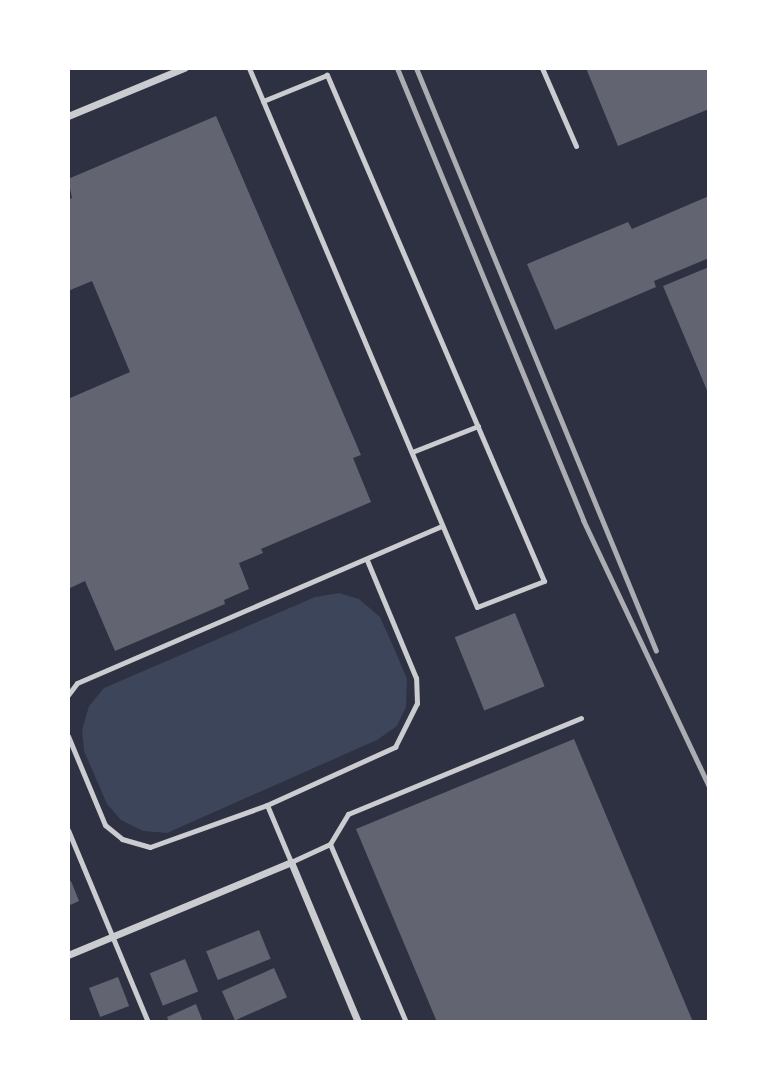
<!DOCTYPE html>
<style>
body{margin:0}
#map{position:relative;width:777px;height:1090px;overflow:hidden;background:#2d3142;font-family:Inter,sans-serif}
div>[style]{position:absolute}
.green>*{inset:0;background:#3c4559}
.building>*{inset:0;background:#626471;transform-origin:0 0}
.service>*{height:5px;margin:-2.5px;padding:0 2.5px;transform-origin:2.5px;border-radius:2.5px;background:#caccd0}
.minor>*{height:7px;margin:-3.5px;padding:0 3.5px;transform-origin:3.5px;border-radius:3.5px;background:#caccd0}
.rail>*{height:5px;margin:-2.5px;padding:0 2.5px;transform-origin:2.5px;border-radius:2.5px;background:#abadb3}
span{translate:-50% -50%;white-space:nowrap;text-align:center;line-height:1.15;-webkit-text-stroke:5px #fff;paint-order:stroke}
.frame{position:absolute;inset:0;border:70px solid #fff;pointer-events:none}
</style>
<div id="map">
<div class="green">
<i style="clip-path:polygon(339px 593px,359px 599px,380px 617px,394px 648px,407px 679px,406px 707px,397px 726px,377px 740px,167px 833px,143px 831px,121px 820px,107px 804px,84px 751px,82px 730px,89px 706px,104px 688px,315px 597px)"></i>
</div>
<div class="building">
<i style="clip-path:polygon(586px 68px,709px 68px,709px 109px,618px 146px)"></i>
<i style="clip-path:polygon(216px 116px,361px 455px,353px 458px,371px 502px,261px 549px,263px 553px,239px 563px,249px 589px,224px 600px,225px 604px,115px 651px,85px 581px,68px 589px,68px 399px,130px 372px,92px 281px,68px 291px,68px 200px,72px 198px,68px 179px)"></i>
<i style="clip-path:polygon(709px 196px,709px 258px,654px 281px,656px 287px,555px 330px,527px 264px,628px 222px,632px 229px)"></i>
<i style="clip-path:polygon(709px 267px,709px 395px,663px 286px)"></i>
<i style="left:515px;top:613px;width:79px;height:65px;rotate:68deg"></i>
<i style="clip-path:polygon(574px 739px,693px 1022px,437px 1022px,356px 829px)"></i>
<i style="clip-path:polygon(71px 881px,79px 901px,68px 906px,68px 882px)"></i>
<i style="left:259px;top:930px;width:31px;height:57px;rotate:68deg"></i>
<i style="left:185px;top:959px;width:35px;height:38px;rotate:68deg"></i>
<i style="left:274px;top:968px;width:32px;height:57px;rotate:66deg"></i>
<i style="left:118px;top:977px;width:31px;height:31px;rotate:69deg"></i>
<i style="clip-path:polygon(196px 1004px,203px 1022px,169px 1022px,167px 1017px)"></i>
</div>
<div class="service">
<i style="left:249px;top:68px;width:36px;rotate:67deg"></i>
<i style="left:263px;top:101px;width:549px;rotate:67.08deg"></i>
<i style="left:477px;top:607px;width:72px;rotate:-21.2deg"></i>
<i style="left:544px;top:581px;width:551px;rotate:-113.21deg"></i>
<i style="left:327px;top:75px;width:69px;rotate:157.9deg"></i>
<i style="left:542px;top:68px;width:85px;rotate:66.4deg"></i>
<i style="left:412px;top:452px;width:71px;rotate:-21.5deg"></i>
<i style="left:68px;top:695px;width:15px;rotate:-53deg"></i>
<i style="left:77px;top:683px;width:397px;rotate:-23.3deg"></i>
<i style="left:68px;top:736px;width:96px;rotate:67.4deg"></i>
<i style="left:105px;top:825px;width:22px;rotate:39deg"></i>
<i style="left:122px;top:839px;width:29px;rotate:16deg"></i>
<i style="left:150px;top:847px;width:124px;rotate:-19.7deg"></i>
<i style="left:267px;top:805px;width:141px;rotate:-24.4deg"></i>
<i style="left:395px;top:747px;width:49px;rotate:-63.4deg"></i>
<i style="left:417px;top:703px;width:25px;rotate:-92deg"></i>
<i style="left:416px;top:678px;width:128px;rotate:-112.6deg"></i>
<i style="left:267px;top:805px;width:62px;rotate:67.2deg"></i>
<i style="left:291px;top:862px;width:43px;rotate:-24.8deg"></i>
<i style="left:330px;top:844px;width:35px;rotate:-59deg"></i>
<i style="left:348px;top:814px;width:252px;rotate:-22.4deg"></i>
<i style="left:68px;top:830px;width:208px;rotate:67.4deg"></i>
<i style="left:330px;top:844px;width:194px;rotate:66.9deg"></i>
</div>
<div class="minor">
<i style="left:68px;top:116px;width:126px;rotate:-22.5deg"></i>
<i style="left:68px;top:955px;width:242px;rotate:-22.6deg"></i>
<i style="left:291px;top:862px;width:173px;rotate:67.3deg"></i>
</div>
<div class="rail">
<i style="left:397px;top:68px;width:489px;rotate:67.6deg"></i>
<i style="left:583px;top:520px;width:295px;rotate:64.7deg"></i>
<i style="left:416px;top:68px;width:630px;rotate:67.62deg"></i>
</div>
<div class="frame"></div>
</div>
